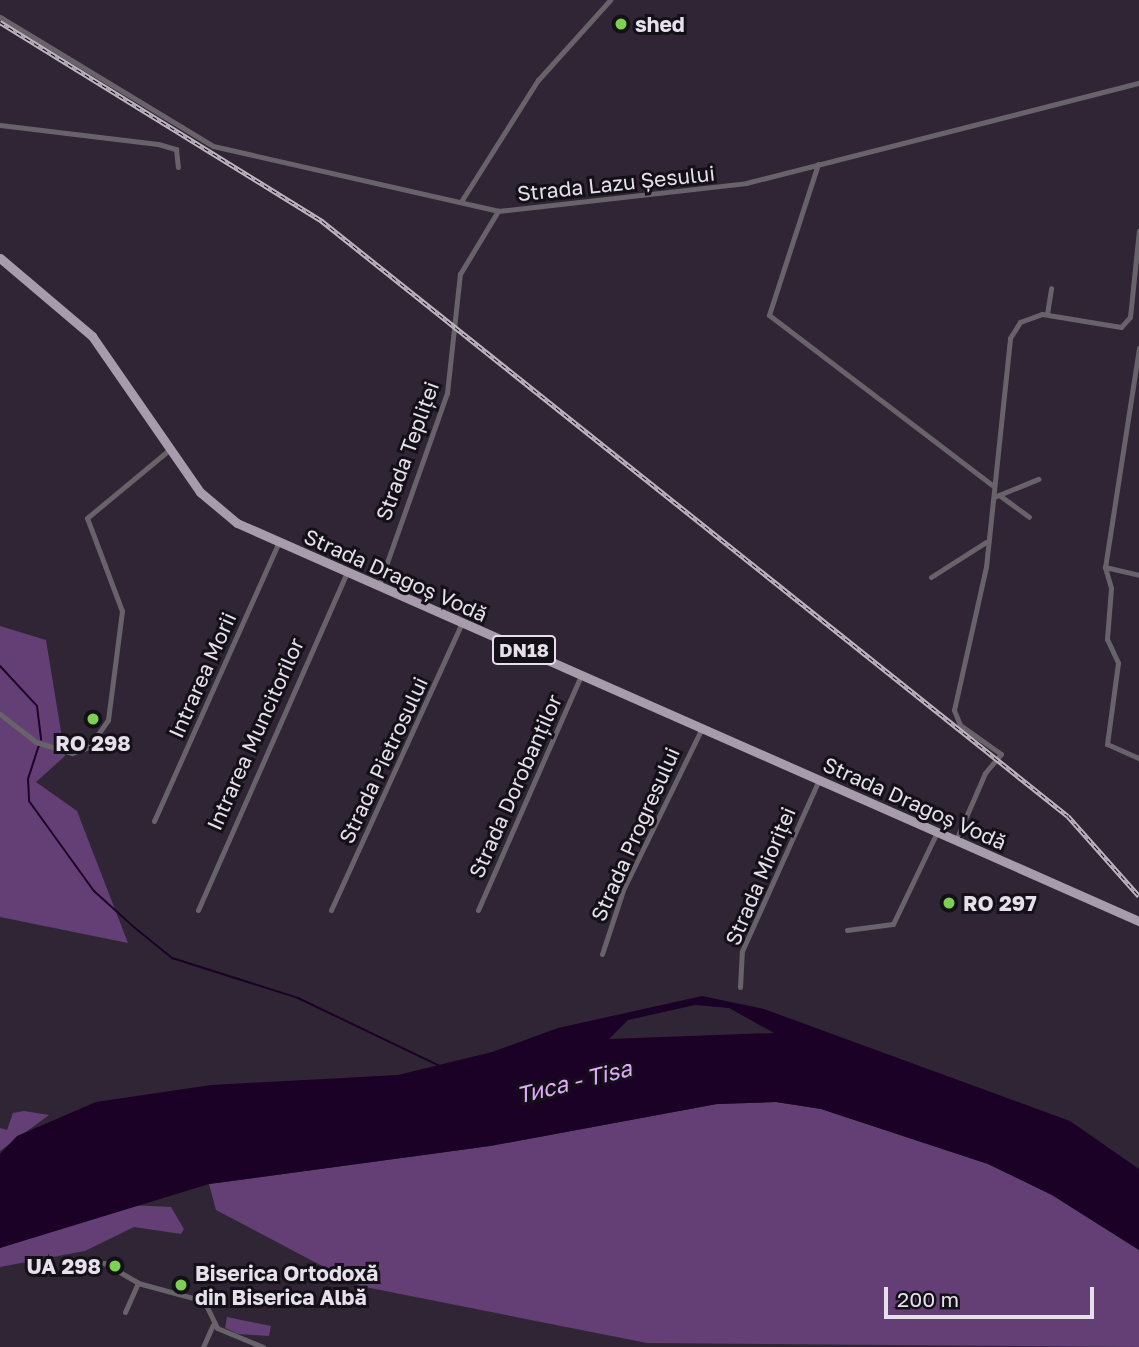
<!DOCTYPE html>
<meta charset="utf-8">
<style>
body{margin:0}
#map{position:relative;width:1139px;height:1347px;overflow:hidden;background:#2f2534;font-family:"Golos Text",sans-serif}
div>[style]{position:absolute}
.green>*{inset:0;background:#633f75}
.water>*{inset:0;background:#1b0126}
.stream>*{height:2px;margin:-1px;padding:0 1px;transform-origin:1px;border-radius:1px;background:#1b0126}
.minor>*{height:5px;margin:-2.5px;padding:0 2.5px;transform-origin:2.5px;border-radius:2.5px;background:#68636b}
.primary>*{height:9px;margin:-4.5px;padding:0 4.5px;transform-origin:4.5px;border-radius:4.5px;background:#a69cac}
.rail>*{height:4.5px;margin-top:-2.25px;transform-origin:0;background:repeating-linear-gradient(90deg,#141017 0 5px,#bdb6c1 0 10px);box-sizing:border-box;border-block:2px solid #bdb6c1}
.dots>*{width:19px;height:19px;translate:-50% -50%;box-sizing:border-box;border:4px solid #141017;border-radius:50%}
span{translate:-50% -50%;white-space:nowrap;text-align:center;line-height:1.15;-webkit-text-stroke:6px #141017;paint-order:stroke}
.shield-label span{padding:2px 5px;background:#141017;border:2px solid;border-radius:5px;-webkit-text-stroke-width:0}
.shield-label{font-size:19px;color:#e6e0ea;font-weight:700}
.poi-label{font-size:21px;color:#e6e0ea;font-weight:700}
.left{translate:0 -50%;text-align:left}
.right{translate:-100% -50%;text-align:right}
.street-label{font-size:21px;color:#e6e0ea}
.water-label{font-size:23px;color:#e1a8fe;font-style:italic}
.scale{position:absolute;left:884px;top:1287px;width:210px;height:32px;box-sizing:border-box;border:4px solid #e6e0ea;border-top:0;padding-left:9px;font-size:21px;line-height:24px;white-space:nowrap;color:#e6e0ea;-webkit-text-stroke:5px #141017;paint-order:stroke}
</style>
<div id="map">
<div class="green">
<i style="clip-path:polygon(0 626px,46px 640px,65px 756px,36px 782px,77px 811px,128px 943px,0 917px)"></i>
<i style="clip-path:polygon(776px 1102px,821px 1109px,988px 1164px,1052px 1195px,1139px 1250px,1139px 1347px,647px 1343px,360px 1286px,216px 1210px,209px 1184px,490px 1146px,717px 1104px)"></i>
<i style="clip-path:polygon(24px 1111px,49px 1115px,0 1151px,0 1128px,7px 1130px,13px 1113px)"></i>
<i style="clip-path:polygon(129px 1205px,171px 1207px,184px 1229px,181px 1234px,134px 1227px,85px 1251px,0 1267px,0 1248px)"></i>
<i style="clip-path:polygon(227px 1317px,271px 1326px,269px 1336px,238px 1334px,225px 1328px)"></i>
</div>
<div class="water">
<i style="clip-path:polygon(evenodd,702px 996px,764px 1009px,1070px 1121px,1139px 1169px,1139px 1250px,1052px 1195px,988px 1164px,821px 1109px,776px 1102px,717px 1104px,490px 1146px,209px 1184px,0 1248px,0 1154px,17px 1136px,96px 1102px,211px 1085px,398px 1075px,492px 1052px,558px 1028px,702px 996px,695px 1005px,729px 1008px,774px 1033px,609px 1039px,628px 1020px,695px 1005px)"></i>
</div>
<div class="stream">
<i style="left:0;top:666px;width:54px;rotate:47.2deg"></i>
<i style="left:37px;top:706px;width:34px;rotate:83deg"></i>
<i style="left:39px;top:745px;width:36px;rotate:108deg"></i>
<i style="left:28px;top:779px;width:22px;rotate:87deg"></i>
<i style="left:29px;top:801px;width:111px;rotate:54.2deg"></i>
<i style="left:94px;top:891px;width:55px;rotate:42.1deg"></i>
<i style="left:135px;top:928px;width:48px;rotate:39deg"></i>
<i style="left:172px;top:958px;width:132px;rotate:17.6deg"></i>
<i style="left:298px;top:998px;width:157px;rotate:25.6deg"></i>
</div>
<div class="minor">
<i style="left:0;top:17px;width:249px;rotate:31.2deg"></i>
<i style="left:213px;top:146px;width:292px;rotate:12.8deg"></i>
<i style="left:498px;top:211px;width:250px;rotate:-6.4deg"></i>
<i style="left:746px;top:183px;width:406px;rotate:-14.3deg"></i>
<i style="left:0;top:125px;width:159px;rotate:6.9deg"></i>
<i style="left:158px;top:144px;width:19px;rotate:16deg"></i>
<i style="left:176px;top:149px;width:18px;rotate:84deg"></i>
<i style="left:818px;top:164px;width:159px;rotate:108deg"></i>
<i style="left:769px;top:315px;width:280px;rotate:37.3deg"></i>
<i style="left:462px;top:200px;width:142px;rotate:-57.7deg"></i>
<i style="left:538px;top:80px;width:108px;rotate:-48deg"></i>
<i style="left:1047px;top:314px;width:26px;rotate:-81deg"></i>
<i style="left:1139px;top:348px;width:222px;rotate:98.8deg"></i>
<i style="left:1105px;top:567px;width:22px;rotate:74deg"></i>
<i style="left:1111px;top:588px;width:51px;rotate:94.5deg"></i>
<i style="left:1107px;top:639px;width:26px;rotate:65deg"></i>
<i style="left:1118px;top:663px;width:82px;rotate:97.7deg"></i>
<i style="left:1107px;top:744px;width:35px;rotate:24deg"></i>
<i style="left:999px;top:495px;width:37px;rotate:36deg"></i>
<i style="left:994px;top:497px;width:48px;rotate:-22.2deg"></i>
<i style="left:1105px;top:567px;width:35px;rotate:13deg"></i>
<i style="left:931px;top:577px;width:65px;rotate:-32.5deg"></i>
<i style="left:379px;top:585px;width:204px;rotate:-70.5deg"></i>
<i style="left:447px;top:393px;width:120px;rotate:-83.8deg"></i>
<i style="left:460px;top:274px;width:74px;rotate:-58.9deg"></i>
<i style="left:0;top:714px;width:46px;rotate:37.9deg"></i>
<i style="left:36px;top:742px;width:38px;rotate:17deg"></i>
<i style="left:72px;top:753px;width:18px;rotate:-19deg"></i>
<i style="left:89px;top:747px;width:33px;rotate:-55deg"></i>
<i style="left:108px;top:720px;width:110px;rotate:-82.7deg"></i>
<i style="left:122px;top:611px;width:99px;rotate:-110.6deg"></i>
<i style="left:87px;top:518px;width:108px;rotate:-39.7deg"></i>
<i style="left:154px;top:821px;width:306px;rotate:-65.9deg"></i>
<i style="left:956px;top:840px;width:73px;rotate:-66.6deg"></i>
<i style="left:985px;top:773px;width:25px;rotate:-50deg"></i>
<i style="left:1001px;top:754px;width:50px;rotate:-144.7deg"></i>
<i style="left:960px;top:725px;width:16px;rotate:-112deg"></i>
<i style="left:954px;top:710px;width:147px;rotate:-77.4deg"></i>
<i style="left:986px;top:567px;width:230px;rotate:-84deg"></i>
<i style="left:1010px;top:338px;width:19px;rotate:-58deg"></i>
<i style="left:1020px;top:322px;width:23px;rotate:-20deg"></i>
<i style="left:1042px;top:314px;width:80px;rotate:9.3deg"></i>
<i style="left:1121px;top:327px;width:13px;rotate:-48deg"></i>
<i style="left:1130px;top:317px;width:87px;rotate:-84.1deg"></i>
<i style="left:198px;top:910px;width:369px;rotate:-66.2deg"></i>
<i style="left:331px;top:910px;width:315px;rotate:-65.5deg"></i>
<i style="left:478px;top:910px;width:257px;rotate:-66.3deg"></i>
<i style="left:847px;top:930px;width:46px;rotate:-7.4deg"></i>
<i style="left:893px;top:924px;width:102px;rotate:-64.4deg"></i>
<i style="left:602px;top:954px;width:67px;rotate:-71.8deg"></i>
<i style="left:623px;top:890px;width:180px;rotate:-64deg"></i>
<i style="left:740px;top:987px;width:36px;rotate:-87deg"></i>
<i style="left:742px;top:951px;width:188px;rotate:-65.8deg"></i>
<i style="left:104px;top:1263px;width:39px;rotate:30deg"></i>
<i style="left:138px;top:1283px;width:68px;rotate:15.3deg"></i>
<i style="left:204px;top:1301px;width:30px;rotate:64deg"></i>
<i style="left:217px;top:1328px;width:50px;rotate:22.4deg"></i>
<i style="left:125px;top:1312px;width:32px;rotate:-66deg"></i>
<i style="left:203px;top:1347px;width:24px;rotate:-66deg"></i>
</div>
<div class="primary">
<i style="left:0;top:258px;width:121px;rotate:40.3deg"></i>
<i style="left:92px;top:336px;width:190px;rotate:55.3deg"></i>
<i style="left:200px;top:492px;width:48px;rotate:40deg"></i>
<i style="left:237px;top:523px;width:986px;rotate:23.81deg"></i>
</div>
<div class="rail">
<i style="left:0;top:22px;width:379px;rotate:31.7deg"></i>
<i style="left:322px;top:221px;width:954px;rotate:38.58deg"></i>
<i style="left:1068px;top:816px;width:107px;rotate:48.4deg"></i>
</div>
<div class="dots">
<i style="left:621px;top:24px;background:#7ed053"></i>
<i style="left:93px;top:719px;background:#7ed053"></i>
<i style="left:949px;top:903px;background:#7ed053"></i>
<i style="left:115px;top:1266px;background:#7ed053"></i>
<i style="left:181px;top:1285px;background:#7ed053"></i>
</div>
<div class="shield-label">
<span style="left:524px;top:650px">DN18</span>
</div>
<div class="poi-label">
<span class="left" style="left:635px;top:24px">shed</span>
<span style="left:93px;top:743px">RO 298</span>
<span class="left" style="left:963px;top:903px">RO 297</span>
<span class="right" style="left:101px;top:1266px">UA 298</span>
<span class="left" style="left:195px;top:1285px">Biserica Ortodoxă<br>din Biserica Albă</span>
</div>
<div class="street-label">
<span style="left:616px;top:183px;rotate:-6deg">Strada Lazu Șesului</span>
<span style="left:407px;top:451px;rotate:-70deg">Strada Tepliței</span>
<span style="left:396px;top:575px;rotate:24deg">Strada Dragoș Vodă</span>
<span style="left:202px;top:675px;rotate:-66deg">Intrarea Morii</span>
<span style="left:255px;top:734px;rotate:-66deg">Intrarea Muncitorilor</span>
<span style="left:383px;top:760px;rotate:-65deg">Strada Pietrosului</span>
<span style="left:515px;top:786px;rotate:-66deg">Strada Dorobanților</span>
<span style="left:915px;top:803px;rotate:24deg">Strada Dragoș Vodă</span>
<span style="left:635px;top:834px;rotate:-66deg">Strada Progresului</span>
<span style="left:760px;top:876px;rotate:-67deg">Strada Mioriței</span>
</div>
<div class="water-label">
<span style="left:574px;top:1081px;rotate:-14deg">Тиса - Tisa</span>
</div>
<div class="scale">200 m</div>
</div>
